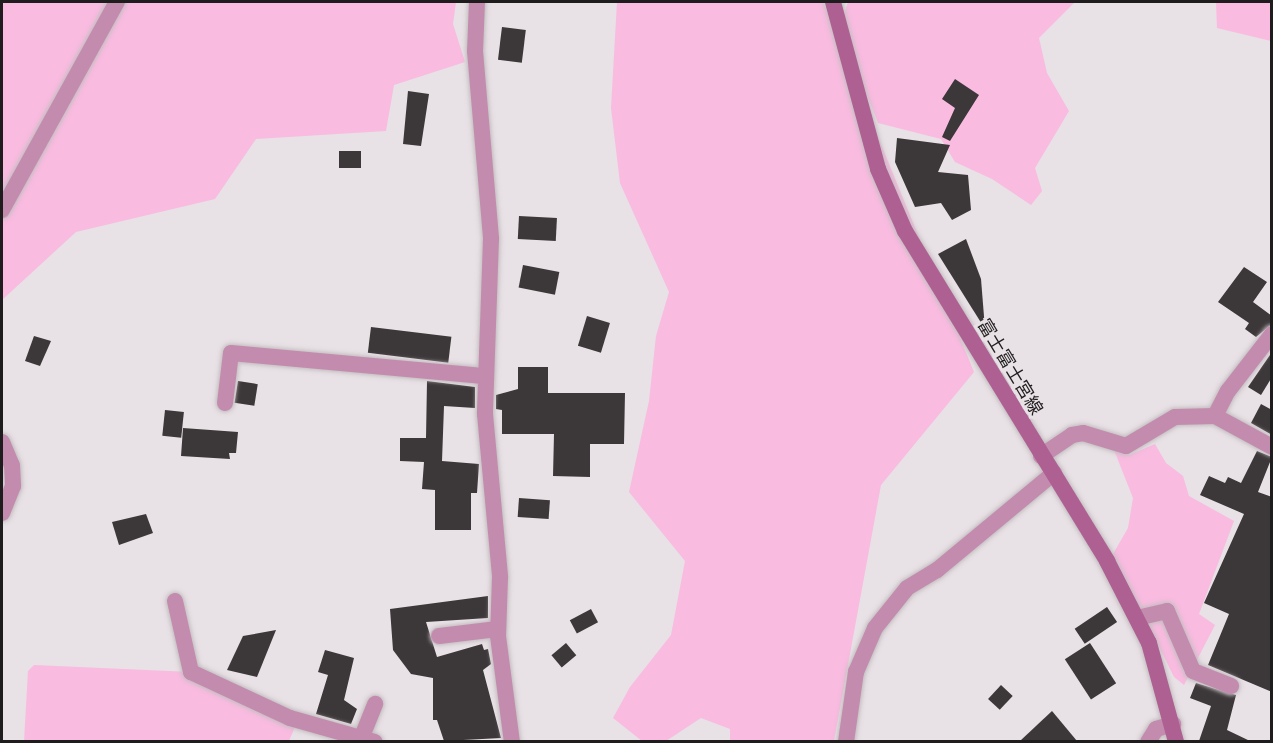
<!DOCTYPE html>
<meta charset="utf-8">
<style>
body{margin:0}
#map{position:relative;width:1273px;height:743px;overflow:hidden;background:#e8e1e5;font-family:Jost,"Noto Sans JP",sans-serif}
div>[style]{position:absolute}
.green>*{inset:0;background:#f9bbe0}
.building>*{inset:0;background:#3c3739;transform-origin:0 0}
.roads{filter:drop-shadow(0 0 2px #c4bec1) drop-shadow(0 0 2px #c4bec1)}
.minor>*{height:16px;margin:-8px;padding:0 8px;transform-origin:8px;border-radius:8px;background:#c38cae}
.secondary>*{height:16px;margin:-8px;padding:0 8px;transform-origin:8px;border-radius:8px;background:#af6093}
span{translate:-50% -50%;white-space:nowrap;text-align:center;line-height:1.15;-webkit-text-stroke:6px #e8e1e5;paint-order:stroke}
.street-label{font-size:18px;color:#1e1c1d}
.frame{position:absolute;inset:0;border:3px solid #1e1c1d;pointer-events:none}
</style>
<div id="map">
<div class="green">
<i style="clip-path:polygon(2px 2px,456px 2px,453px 24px,465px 62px,394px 85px,386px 131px,256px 139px,215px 199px,76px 232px,2px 300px)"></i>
<i style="clip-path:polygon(617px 2px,823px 2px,974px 372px,881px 485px,834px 741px,730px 741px,730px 729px,701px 718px,666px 741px,642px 741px,613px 718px,630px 687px,671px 635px,685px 561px,629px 492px,649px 401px,656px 336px,669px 292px,620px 183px,611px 108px)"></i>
<i style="clip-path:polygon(848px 2px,1075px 2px,1039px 38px,1047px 73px,1069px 111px,1035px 168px,1042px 191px,1031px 205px,992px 179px,955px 162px,941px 139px,878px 123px,840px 27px)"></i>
<i style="clip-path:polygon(1216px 2px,1271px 2px,1271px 41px,1217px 28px)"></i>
<i style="clip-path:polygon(1155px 444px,1166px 463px,1183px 476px,1189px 496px,1234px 521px,1199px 614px,1215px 625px,1184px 685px,1174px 677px,1113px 554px,1128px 528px,1133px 498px,1114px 450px,1129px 455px)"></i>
<i style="clip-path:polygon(34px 665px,191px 672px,298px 720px,289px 741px,24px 742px,28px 671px)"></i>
</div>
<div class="building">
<i style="left:502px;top:27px;width:24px;height:33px;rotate:7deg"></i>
<i style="clip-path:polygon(955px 79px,979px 95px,950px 141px,942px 137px,955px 108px,942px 99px)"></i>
<i style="clip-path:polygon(408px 91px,429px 94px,421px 146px,403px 144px)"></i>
<i style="clip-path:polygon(897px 138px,950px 145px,938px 172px,968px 175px,971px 210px,952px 220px,941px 203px,915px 207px,895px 162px)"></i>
<i style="left:361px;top:151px;width:17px;height:22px;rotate:90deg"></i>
<i style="left:519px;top:216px;width:38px;height:23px;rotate:3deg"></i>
<i style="clip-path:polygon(966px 239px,981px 279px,985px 329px,938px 254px)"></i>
<i style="left:523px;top:265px;width:37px;height:23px;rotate:11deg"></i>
<i style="clip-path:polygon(1244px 267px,1267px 282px,1253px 302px,1272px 316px,1272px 324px,1256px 337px,1245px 329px,1249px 323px,1218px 302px)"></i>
<i style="left:587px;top:316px;width:24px;height:31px;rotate:17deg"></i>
<i style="left:371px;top:327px;width:81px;height:26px;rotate:7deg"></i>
<i style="clip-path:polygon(34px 336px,51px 341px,40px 366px,25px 361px)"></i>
<i style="clip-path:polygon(1272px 352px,1272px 377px,1261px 395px,1248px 387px)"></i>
<i style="clip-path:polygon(518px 367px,548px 367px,548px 393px,625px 393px,624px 444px,590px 444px,590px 477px,553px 476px,554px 434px,502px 434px,502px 410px,496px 409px,496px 395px,518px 389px)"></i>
<i style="left:238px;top:381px;width:20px;height:22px;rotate:9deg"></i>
<i style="clip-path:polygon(427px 381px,475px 387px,475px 408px,444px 406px,442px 461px,479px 464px,477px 493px,471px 493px,471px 530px,435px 530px,435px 490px,422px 489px,424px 462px,400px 461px,400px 438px,426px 438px)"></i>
<i style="clip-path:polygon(1261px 404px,1272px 410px,1272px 435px,1251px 423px)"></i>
<i style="left:165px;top:410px;width:19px;height:26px;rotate:6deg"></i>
<i style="clip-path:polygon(183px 428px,238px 432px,236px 453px,229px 453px,230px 459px,181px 456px)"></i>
<i style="clip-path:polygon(1257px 451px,1272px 457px,1258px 492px,1272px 497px,1272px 692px,1208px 665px,1229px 614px,1204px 603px,1244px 514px,1200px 495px,1209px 476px,1225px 483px,1228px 477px,1241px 483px)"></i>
<i style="left:519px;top:498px;width:31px;height:19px;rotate:4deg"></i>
<i style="clip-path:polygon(146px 514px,153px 533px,119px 545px,112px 522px)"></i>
<i style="clip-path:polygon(488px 596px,488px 618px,426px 622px,437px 657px,482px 644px,484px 650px,488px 649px,491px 664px,483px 670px,501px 738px,444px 741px,437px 720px,433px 720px,433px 678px,411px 674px,393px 650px,390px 609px)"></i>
<i style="left:1107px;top:607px;width:18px;height:39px;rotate:56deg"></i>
<i style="left:591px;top:609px;width:15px;height:24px;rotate:62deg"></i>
<i style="clip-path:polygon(276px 630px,257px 677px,227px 670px,243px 636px)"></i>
<i style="left:566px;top:643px;width:16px;height:19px;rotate:50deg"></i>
<i style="left:1090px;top:643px;width:48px;height:30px;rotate:57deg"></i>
<i style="clip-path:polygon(325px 650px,354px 658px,344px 700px,357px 709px,351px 724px,316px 714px,328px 675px,318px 672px)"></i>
<i style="clip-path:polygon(1196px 683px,1236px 695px,1227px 730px,1250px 741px,1199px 741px,1211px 706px,1190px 698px)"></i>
<i style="left:1001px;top:685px;width:16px;height:19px;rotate:43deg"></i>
<i style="clip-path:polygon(1052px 711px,1077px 741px,1020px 741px)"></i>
</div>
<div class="roads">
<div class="minor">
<i style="left:477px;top:2px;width:49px;rotate:92.3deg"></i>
<i style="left:475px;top:51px;width:189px;rotate:85.1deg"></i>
<i style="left:491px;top:239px;width:175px;rotate:92deg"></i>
<i style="left:485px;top:414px;width:164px;rotate:84.7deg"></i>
<i style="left:500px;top:577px;width:59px;rotate:91.9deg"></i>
<i style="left:498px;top:636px;width:107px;rotate:82.5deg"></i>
<i style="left:2px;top:210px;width:238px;rotate:-61.1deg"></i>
<i style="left:225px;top:403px;width:50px;rotate:-83.2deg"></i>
<i style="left:231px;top:353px;width:256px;rotate:5.2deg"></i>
<i style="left:1215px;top:416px;width:28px;rotate:-63deg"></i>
<i style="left:1228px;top:391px;width:72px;rotate:-52.3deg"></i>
<i style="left:2px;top:442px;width:25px;rotate:67deg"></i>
<i style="left:12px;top:465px;width:21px;rotate:87deg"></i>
<i style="left:13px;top:486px;width:29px;rotate:112deg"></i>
<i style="left:1041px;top:456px;width:37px;rotate:-34deg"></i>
<i style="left:1072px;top:435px;width:11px;rotate:-10deg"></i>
<i style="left:1083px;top:433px;width:45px;rotate:16.8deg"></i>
<i style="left:1126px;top:446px;width:57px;rotate:-30.6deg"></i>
<i style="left:1175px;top:417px;width:40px;rotate:-1.4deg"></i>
<i style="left:1215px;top:416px;width:65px;rotate:28.5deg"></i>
<i style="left:175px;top:601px;width:73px;rotate:77.3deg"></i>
<i style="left:191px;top:672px;width:109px;rotate:24.9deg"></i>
<i style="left:290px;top:718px;width:88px;rotate:15.8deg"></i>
<i style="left:1137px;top:618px;width:31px;rotate:-13deg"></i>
<i style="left:1167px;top:611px;width:65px;rotate:66.6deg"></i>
<i style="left:1193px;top:671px;width:41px;rotate:21.5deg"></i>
<i style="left:439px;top:636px;width:59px;rotate:-6.8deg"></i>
<i style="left:361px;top:739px;width:38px;rotate:-68deg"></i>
<i style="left:846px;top:742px;width:71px;rotate:-81.9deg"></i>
<i style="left:856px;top:672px;width:48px;rotate:-66.6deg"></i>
<i style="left:875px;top:628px;width:51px;rotate:-51.3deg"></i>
<i style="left:907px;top:588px;width:35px;rotate:-31deg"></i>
<i style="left:937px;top:570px;width:152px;rotate:-39.7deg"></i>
<i style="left:1148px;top:742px;width:15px;rotate:-58deg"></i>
<i style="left:1156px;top:729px;width:18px;rotate:-16deg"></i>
</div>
<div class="secondary">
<i style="left:833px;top:2px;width:173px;rotate:74.9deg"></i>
<i style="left:878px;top:169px;width:68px;rotate:66.5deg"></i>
<i style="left:905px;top:231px;width:387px;rotate:58.5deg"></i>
<i style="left:1107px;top:561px;width:92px;rotate:62.9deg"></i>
<i style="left:1149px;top:643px;width:103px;rotate:74.7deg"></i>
</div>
</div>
<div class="street-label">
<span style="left:1010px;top:367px;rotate:59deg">富士富士宮線</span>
</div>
<div class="frame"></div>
</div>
